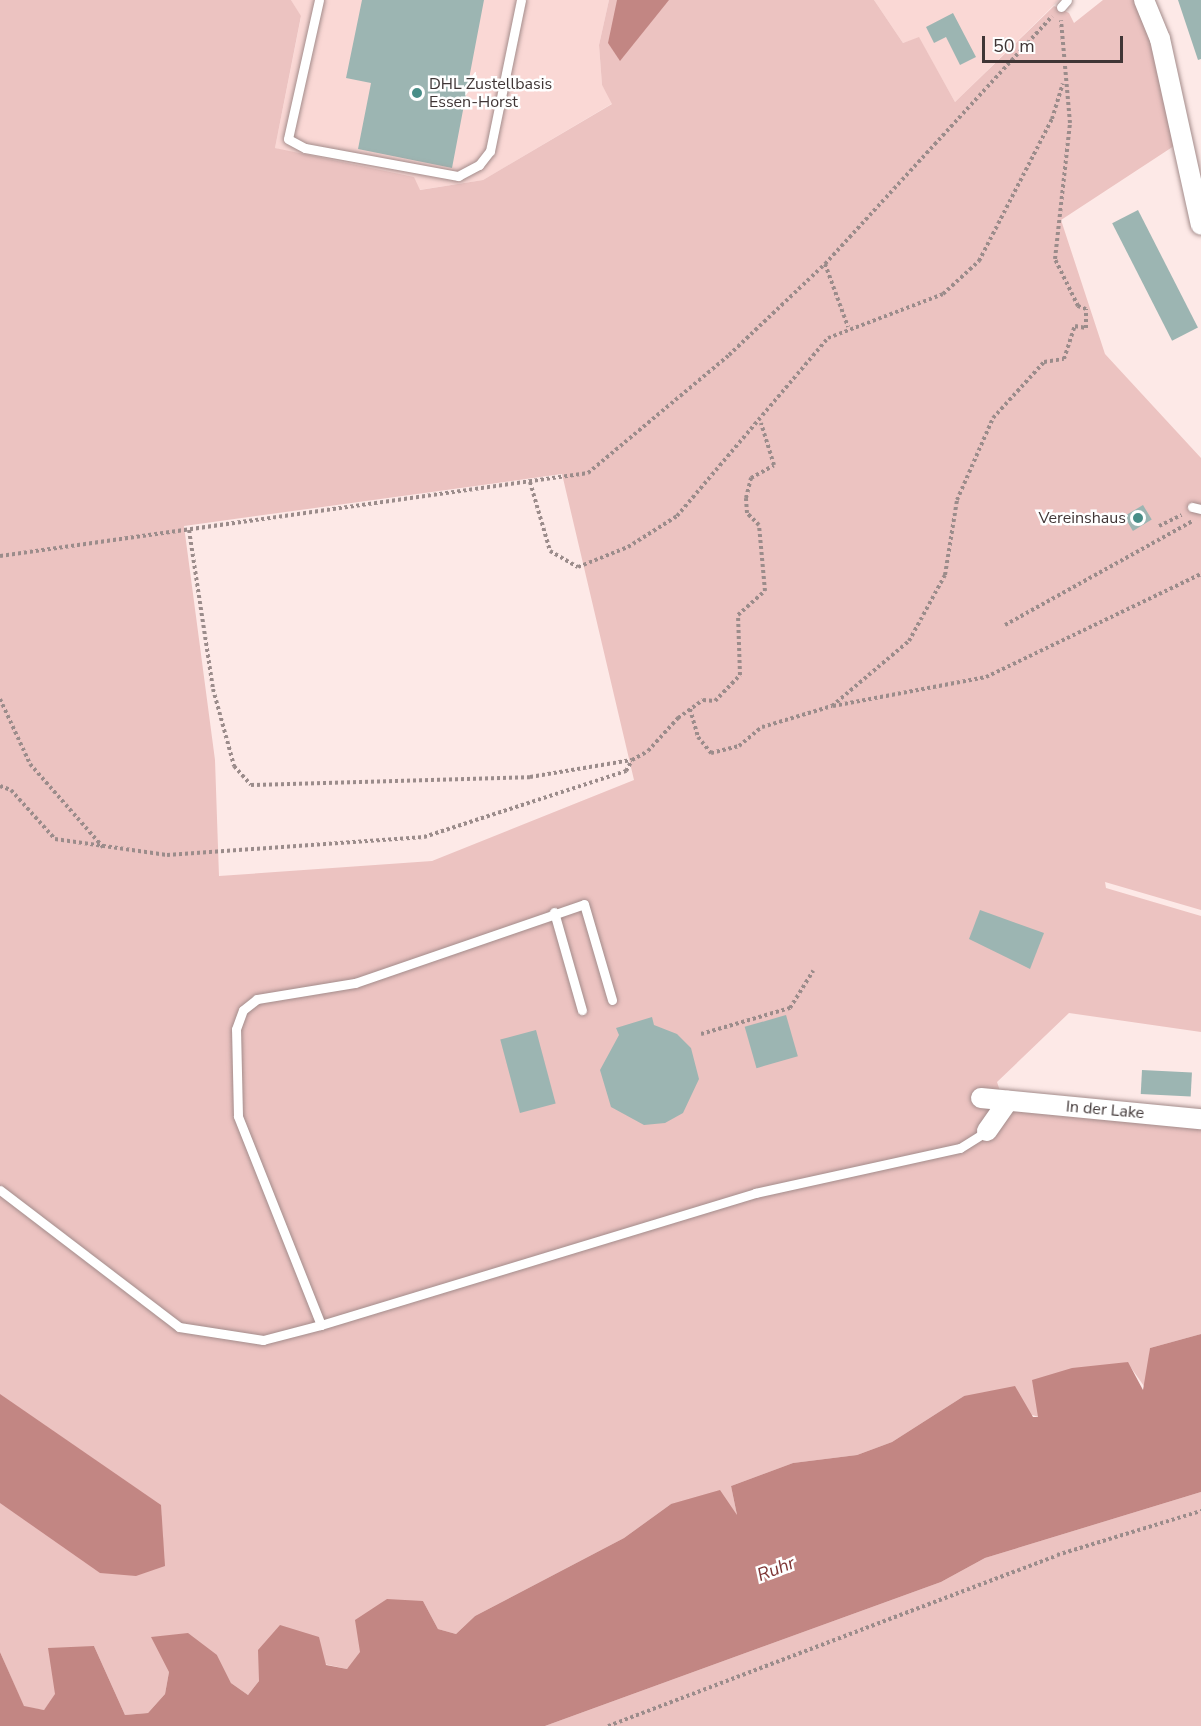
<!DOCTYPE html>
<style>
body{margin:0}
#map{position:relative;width:1201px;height:1726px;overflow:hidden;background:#fde9e7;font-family:"Nunito Sans",sans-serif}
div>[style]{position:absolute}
.built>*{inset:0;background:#fad8d5}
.green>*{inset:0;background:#ecc3c1}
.water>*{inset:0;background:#c28683}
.building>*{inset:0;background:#9cb5b2;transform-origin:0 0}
.path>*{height:4px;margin-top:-2px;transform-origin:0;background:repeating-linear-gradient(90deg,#9b8c8b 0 3px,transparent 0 6px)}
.roads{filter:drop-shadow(0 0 2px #a38c8b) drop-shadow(0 0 2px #a38c8b)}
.lane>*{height:9px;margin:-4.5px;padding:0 4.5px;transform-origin:4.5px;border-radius:4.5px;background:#fff}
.street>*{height:20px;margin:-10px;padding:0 10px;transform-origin:10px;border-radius:10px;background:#fff}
.dots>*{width:16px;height:16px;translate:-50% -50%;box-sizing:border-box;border:3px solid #fff;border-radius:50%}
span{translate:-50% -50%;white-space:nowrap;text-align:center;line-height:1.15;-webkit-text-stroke:5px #fff;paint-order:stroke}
.poi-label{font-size:16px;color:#403636}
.left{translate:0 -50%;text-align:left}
.right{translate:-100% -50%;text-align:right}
.street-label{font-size:16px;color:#403636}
.water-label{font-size:18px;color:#7d3333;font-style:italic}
.scale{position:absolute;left:982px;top:36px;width:141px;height:27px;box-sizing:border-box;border:3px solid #403636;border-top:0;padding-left:8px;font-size:18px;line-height:21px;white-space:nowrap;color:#403636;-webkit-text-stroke:4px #fff;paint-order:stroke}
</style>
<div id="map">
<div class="built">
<i style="clip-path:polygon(291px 0,609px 0,599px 45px,602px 85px,613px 103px,483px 180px,419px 190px,275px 148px,301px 17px)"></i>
<i style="clip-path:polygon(874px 0,1059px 0,955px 102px,919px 38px,903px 43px)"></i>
</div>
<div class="green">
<i style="clip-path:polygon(evenodd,0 0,291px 0,301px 16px,275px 148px,414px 177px,420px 190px,483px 180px,612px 104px,602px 85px,599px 45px,609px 0,874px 0,903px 43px,919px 37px,955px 102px,1054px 6px,1069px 13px,1074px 23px,1103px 0,1143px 0,1177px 144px,1061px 220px,1105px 354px,1201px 458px,1201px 910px,1105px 882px,1106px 888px,1201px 916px,1201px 1032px,1069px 1013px,997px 1082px,1002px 1097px,1201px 1124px,1201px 1334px,1150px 1348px,1146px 1389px,1127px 1362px,1039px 1417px,964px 1396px,892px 1442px,857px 1455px,793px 1463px,731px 1486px,737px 1515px,671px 1504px,624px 1538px,475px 1616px,456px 1634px,438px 1629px,423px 1601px,347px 1669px,259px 1650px,259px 1681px,248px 1695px,231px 1683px,217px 1655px,169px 1672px,165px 1694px,148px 1713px,125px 1715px,94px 1646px,44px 1710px,24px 1707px,0 1652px,0 0,562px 474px,634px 780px,432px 861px,219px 876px,215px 760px,184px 526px,562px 474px)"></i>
<i style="clip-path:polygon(1201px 1492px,1201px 1726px,545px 1726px,941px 1582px,985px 1558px)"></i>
</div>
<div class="water">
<i style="clip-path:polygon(617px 0,669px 0,620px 61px,608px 43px)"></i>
<i style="clip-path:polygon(1201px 1334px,1201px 1492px,985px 1558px,941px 1582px,545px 1726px,0 1726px,0 1652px,24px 1706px,44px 1710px,55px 1694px,48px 1648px,94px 1646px,125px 1715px,148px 1713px,165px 1694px,169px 1672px,151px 1637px,188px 1633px,217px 1655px,231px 1683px,248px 1695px,259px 1681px,258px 1650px,280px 1625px,319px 1637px,326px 1665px,347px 1669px,360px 1652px,355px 1620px,387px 1599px,423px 1601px,438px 1629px,456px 1634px,475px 1616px,624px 1538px,671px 1504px,720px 1490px,737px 1515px,731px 1486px,793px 1463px,857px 1455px,892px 1442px,964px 1396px,1015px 1386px,1033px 1417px,1038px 1417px,1032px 1380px,1072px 1368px,1128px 1362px,1143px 1390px,1150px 1348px)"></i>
<i style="clip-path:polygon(0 1394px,161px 1505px,165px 1566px,136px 1576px,100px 1573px,0 1503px)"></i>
</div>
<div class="building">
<i style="clip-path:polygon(362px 0,484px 0,452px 168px,358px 149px,371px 83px,346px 78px)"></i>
<i style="clip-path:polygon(1178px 0,1201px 0,1201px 59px,1198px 60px)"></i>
<i style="clip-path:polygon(953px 13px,976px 57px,960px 65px,946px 37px,934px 43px,926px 27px)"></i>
<i style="left:1138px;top:210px;width:132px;height:29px;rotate:63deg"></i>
<i style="left:1143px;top:505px;width:17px;height:22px;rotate:59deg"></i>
<i style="clip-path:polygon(980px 910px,1044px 933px,1030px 969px,969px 939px)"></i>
<i style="left:786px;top:1015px;width:43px;height:43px;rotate:74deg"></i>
<i style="clip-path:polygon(652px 1017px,654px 1025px,677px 1034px,691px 1048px,699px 1079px,683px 1113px,665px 1123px,644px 1125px,611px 1107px,600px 1070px,619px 1035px,616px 1028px)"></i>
<i style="left:536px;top:1030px;width:76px;height:37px;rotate:75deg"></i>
<i style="left:1142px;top:1070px;width:50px;height:24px;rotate:3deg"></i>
</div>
<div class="path">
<i style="left:825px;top:264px;width:67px;rotate:69.9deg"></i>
<i style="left:530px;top:482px;width:72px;rotate:73.8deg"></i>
<i style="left:550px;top:551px;width:32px;rotate:30deg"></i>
<i style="left:578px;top:567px;width:54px;rotate:-21.8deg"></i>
<i style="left:628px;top:547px;width:58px;rotate:-32.3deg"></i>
<i style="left:677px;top:516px;width:233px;rotate:-49.7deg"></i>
<i style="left:828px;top:338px;width:123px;rotate:-20.9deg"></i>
<i style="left:943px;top:294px;width:49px;rotate:-42.5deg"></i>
<i style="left:979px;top:261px;width:160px;rotate:-62.8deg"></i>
<i style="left:1052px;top:119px;width:37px;rotate:-73deg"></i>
<i style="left:1159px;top:526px;width:25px;rotate:-26deg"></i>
<i style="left:189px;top:530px;width:161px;rotate:81.4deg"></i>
<i style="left:213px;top:689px;width:80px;rotate:74.7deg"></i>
<i style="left:234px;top:766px;width:25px;rotate:48deg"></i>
<i style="left:251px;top:785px;width:279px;rotate:-1.6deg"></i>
<i style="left:530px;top:777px;width:103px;rotate:-9.5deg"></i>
<i style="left:632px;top:760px;width:18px;rotate:-29deg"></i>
<i style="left:648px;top:751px;width:45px;rotate:-47.7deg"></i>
<i style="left:678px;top:718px;width:31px;rotate:-36deg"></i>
<i style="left:703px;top:700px;width:12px;rotate:5deg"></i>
<i style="left:715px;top:701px;width:36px;rotate:-46deg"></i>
<i style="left:740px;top:675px;width:60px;rotate:-91.9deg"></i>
<i style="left:738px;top:615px;width:36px;rotate:-42deg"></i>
<i style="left:765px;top:591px;width:66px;rotate:-95.2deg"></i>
<i style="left:759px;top:525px;width:17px;rotate:-135deg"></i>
<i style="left:747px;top:513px;width:15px;rotate:-94deg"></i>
<i style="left:746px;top:498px;width:21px;rotate:-76deg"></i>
<i style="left:751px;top:478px;width:26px;rotate:-29deg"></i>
<i style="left:774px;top:465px;width:44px;rotate:-107.2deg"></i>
<i style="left:0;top:556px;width:594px;rotate:-8.03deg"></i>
<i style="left:588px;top:473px;width:184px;rotate:-39.9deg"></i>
<i style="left:729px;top:355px;width:132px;rotate:-43.5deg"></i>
<i style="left:825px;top:264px;width:336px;rotate:-47.5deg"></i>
<i style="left:1005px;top:625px;width:215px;rotate:-29deg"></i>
<i style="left:0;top:699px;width:72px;rotate:65.2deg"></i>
<i style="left:30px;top:764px;width:111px;rotate:48.7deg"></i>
<i style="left:833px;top:706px;width:156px;rotate:-10.7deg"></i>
<i style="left:986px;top:677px;width:238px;rotate:-25.6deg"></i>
<i style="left:690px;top:709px;width:29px;rotate:74deg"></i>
<i style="left:698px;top:737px;width:21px;rotate:51deg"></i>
<i style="left:711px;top:753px;width:29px;rotate:-14deg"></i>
<i style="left:739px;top:746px;width:30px;rotate:-40deg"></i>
<i style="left:762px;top:727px;width:73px;rotate:-16.7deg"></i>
<i style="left:832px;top:706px;width:101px;rotate:-40.2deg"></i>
<i style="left:909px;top:641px;width:75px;rotate:-61.4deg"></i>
<i style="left:945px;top:575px;width:76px;rotate:-80.9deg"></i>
<i style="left:957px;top:500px;width:90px;rotate:-66.3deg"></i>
<i style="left:993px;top:418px;width:76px;rotate:-47.7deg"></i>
<i style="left:1044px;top:362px;width:20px;rotate:-9deg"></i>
<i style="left:1064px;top:359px;width:35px;rotate:-72deg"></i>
<i style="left:1075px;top:326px;width:11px;rotate:10deg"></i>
<i style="left:1086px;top:328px;width:19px;rotate:-90deg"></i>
<i style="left:1086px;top:309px;width:9px;rotate:-159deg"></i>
<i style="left:1078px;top:306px;width:52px;rotate:-116.1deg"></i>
<i style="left:1055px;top:259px;width:137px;rotate:-83.7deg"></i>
<i style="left:1070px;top:123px;width:103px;rotate:-95deg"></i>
<i style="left:0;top:786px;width:12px;rotate:20deg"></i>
<i style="left:11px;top:790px;width:66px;rotate:48.1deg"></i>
<i style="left:55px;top:839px;width:113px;rotate:8.1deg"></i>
<i style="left:167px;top:855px;width:258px;rotate:-4deg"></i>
<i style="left:424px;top:837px;width:213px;rotate:-18.1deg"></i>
<i style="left:626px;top:771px;width:13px;rotate:-61deg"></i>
<i style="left:701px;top:1034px;width:93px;rotate:-16.3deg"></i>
<i style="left:790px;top:1008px;width:44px;rotate:-58.1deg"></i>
<i style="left:608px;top:1726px;width:480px;rotate:-20.8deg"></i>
<i style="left:1057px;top:1555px;width:151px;rotate:-17deg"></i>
</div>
<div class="roads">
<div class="lane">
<i style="left:319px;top:0;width:142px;rotate:102.6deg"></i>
<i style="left:288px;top:139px;width:19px;rotate:28deg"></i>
<i style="left:305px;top:148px;width:156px;rotate:10.4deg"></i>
<i style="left:458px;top:176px;width:24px;rotate:-28deg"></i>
<i style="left:479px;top:165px;width:18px;rotate:-52deg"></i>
<i style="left:490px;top:151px;width:154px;rotate:-78.4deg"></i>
<i style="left:1061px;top:7px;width:9px;rotate:-49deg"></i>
<i style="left:1192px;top:507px;width:9px;rotate:13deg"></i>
<i style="left:554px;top:912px;width:102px;rotate:74.1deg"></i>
<i style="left:0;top:1190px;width:225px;rotate:37.4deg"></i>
<i style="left:179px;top:1327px;width:85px;rotate:8.8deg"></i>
<i style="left:263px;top:1340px;width:60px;rotate:-14.5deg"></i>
<i style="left:321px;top:1325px;width:225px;rotate:-111.7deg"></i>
<i style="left:238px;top:1116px;width:87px;rotate:-91.3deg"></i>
<i style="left:236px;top:1029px;width:20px;rotate:-70deg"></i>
<i style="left:243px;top:1010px;width:18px;rotate:-38deg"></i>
<i style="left:257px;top:999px;width:99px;rotate:-9.3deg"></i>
<i style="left:355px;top:983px;width:242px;rotate:-19deg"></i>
<i style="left:584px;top:904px;width:100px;rotate:73.7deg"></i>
<i style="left:321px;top:1325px;width:454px;rotate:-16.9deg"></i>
<i style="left:755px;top:1193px;width:210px;rotate:-12.4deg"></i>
<i style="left:960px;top:1148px;width:32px;rotate:-32deg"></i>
</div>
<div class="street">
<i style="left:1144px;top:0;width:42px;rotate:67.7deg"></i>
<i style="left:1160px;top:39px;width:190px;rotate:77.6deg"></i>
<i style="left:981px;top:1098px;width:221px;rotate:5.5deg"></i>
<i style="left:987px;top:1131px;width:37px;rotate:-55deg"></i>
</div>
</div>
<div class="dots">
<i style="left:417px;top:93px;background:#488e88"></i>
<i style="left:1138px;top:518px;background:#488e88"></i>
</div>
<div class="poi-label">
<span class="left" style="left:429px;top:93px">DHL Zustellbasis<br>Essen-Horst</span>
<span class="right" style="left:1126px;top:518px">Vereinshaus</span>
</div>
<div class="street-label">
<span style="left:1105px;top:1110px;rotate:5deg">In der Lake</span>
</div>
<div class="water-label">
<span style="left:776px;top:1569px;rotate:-21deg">Ruhr</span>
</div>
<div class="scale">50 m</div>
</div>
